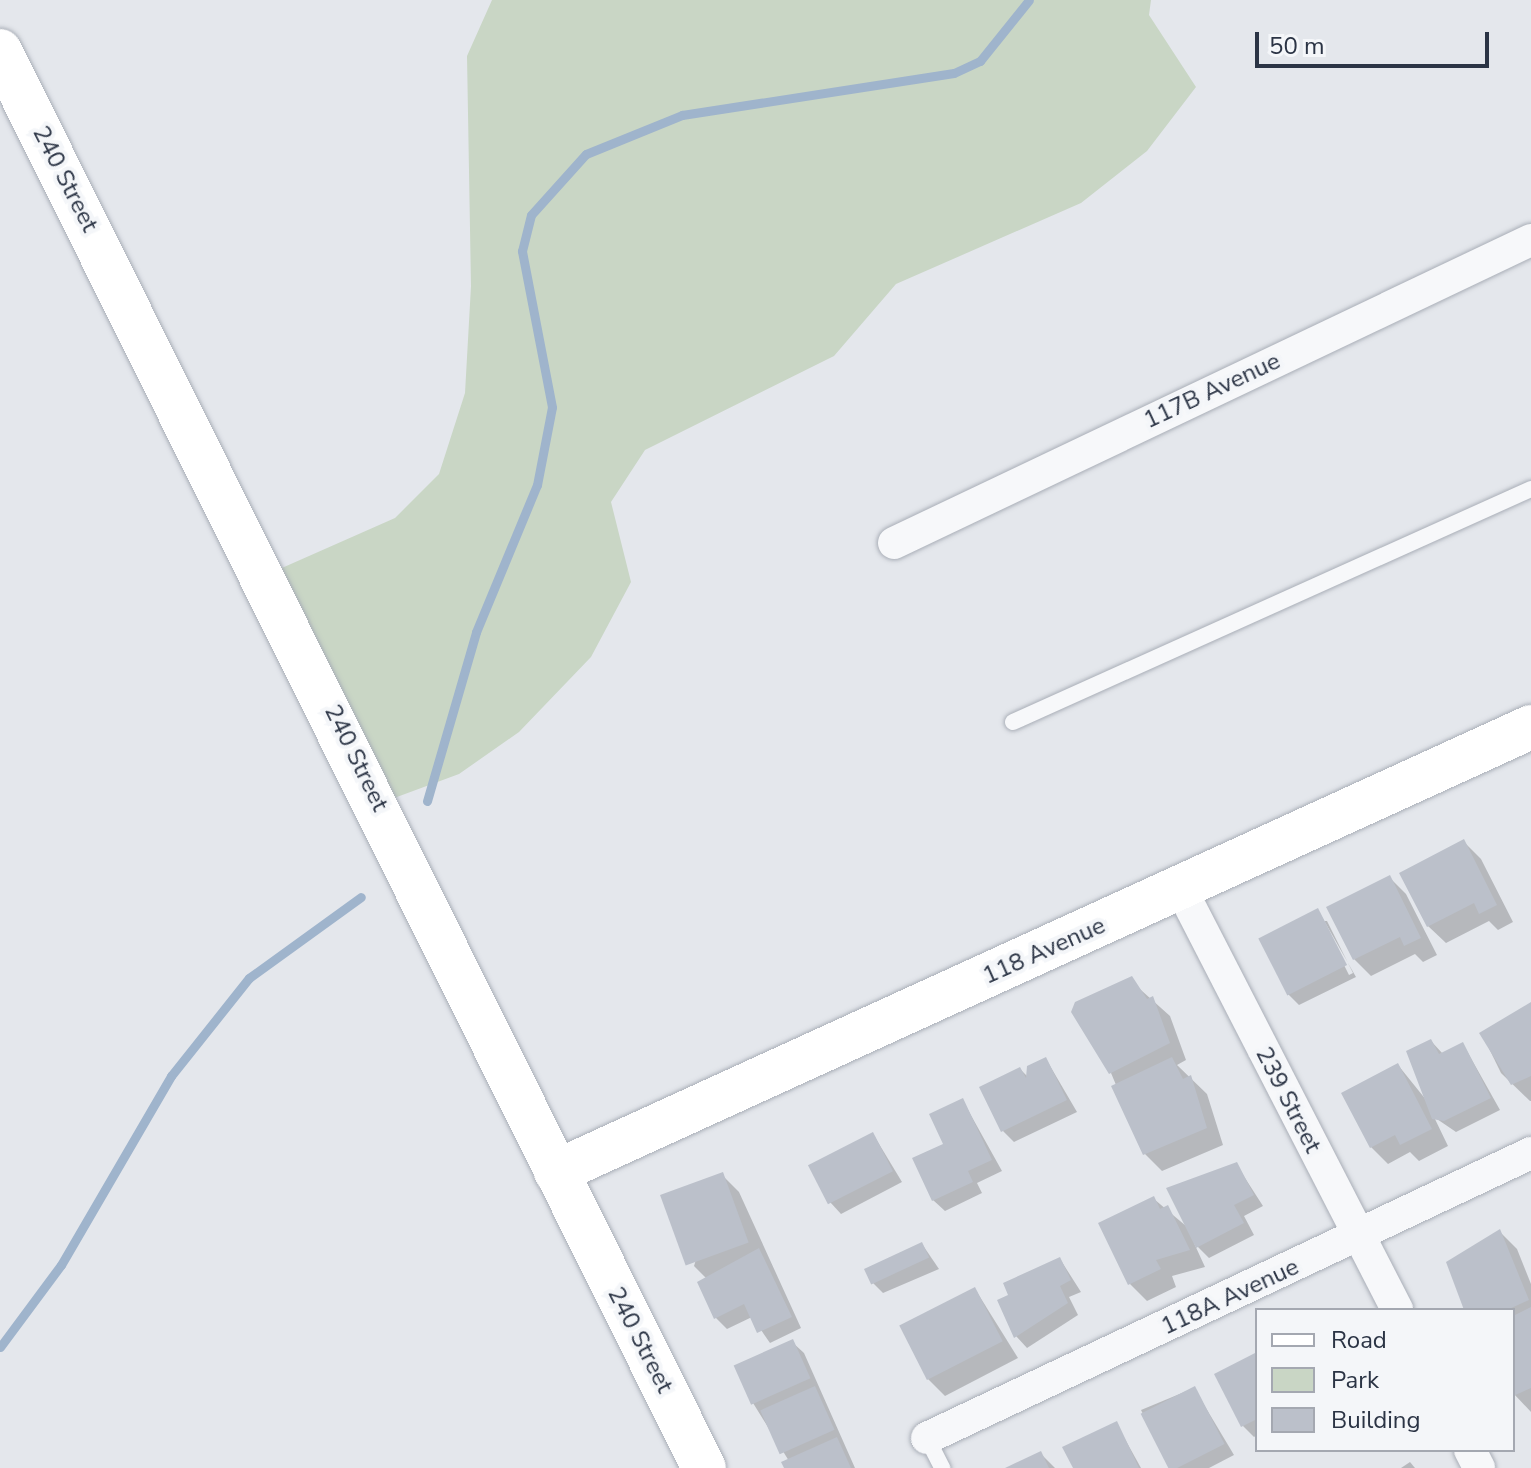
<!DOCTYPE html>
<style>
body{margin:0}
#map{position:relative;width:1531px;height:1468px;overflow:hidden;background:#e4e7ec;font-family:"Nunito Sans",sans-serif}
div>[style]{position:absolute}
.green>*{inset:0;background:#c9d6c5}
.shadow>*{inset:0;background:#0003}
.stream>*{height:9px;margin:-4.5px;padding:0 4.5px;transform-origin:4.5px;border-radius:4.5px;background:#9fb4cc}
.building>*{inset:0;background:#bbc0ca;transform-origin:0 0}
.roads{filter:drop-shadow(0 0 2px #a9aeb7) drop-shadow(0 0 2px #a9aeb7)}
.lane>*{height:16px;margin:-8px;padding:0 8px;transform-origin:8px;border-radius:8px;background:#f7f8fa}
.street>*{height:32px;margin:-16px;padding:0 16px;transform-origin:16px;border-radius:16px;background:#f7f8fa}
.secondary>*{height:44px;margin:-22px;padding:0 22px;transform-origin:22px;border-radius:22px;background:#fff}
span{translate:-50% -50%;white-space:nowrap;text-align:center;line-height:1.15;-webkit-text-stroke:8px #f4f6f9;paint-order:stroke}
.street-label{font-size:24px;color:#2b3445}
.legend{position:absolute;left:1255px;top:1308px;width:260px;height:144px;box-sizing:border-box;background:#f4f6f9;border:2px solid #a4a8b1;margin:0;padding:10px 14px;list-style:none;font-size:24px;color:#2b3445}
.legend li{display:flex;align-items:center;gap:16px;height:40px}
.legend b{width:40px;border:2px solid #a4a8b1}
.scale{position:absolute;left:1255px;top:32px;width:234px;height:36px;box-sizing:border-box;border:4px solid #2b3445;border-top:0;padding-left:10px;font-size:24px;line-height:28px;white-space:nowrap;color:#2b3445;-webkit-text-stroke:6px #f4f6f9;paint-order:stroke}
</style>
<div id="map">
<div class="green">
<i style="clip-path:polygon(492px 0,1151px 0,1149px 15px,1196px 87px,1147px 151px,1081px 203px,896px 284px,834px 356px,645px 450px,611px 502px,631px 582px,591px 657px,519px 732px,459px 774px,378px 804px,266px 575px,395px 518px,439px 474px,465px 393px,471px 286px,467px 56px)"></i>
</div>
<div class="shadow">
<i style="clip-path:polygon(1464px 842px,1481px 859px,1513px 922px,1498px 930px,1489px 921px,1446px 943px,1428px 926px)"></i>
<i style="clip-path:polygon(1389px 877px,1406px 894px,1437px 955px,1423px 962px,1415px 954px,1371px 976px,1354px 959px)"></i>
<i style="clip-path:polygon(evenodd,1318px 910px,1356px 977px,1299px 1005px,1288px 994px,1318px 910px,1322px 921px,1327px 921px,1353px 973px,1349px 975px,1322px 921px)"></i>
<i style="clip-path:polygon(1132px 982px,1170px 1016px,1186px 1060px,1177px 1065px,1207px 1094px,1223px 1145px,1162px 1171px,1145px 1154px,1111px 1073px)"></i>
<i style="clip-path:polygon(1531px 1005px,1531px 1101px,1530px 1101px,1501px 1073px,1482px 1034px)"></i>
<i style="clip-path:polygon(1431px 1041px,1443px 1054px,1463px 1044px,1500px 1110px,1456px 1132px,1434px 1117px,1448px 1146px,1419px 1161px,1410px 1152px,1388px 1164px,1371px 1147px,1398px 1065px,1427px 1101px)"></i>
<i style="clip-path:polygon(1046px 1059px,1077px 1112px,1014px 1142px,1003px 1131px,1020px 1069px,1028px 1077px)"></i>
<i style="clip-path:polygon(963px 1101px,1002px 1171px,977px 1183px,982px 1193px,945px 1211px,933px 1200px)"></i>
<i style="clip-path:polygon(873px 1134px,902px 1182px,841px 1214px,830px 1202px)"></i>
<i style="clip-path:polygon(1236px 1164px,1263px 1206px,1244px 1216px,1254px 1235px,1209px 1258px,1194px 1243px,1205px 1267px,1172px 1276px,1176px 1287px,1147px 1301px,1130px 1284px,1154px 1199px,1186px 1226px)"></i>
<i style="clip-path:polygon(722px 1175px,739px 1192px,801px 1328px,770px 1343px,752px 1317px,727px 1329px,716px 1318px,707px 1279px,694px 1266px)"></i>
<i style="clip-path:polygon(1500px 1232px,1517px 1249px,1531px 1284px,1531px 1412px,1513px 1393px,1513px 1310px,1470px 1310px)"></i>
<i style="clip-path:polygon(922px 1244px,939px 1269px,883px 1293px,872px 1282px)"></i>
<i style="clip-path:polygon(1060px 1259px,1081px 1292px,1069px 1297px,1078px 1315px,1027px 1348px,1016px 1336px)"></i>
<i style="clip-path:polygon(975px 1289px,1018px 1358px,945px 1396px,928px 1379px)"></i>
<i style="clip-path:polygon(792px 1342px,804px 1353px,855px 1468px,786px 1468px,789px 1461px,753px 1403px)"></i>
<i style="clip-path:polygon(1257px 1354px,1257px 1435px,1254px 1437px,1243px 1426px)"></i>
<i style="clip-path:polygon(1194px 1388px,1234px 1455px,1209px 1468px,1170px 1468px,1141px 1410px)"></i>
<i style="clip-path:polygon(1116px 1423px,1141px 1468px,1075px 1468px)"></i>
<i style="clip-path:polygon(1041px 1454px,1055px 1468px,1010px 1468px)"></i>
<i style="clip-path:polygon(1410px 1462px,1415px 1468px,1401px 1468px)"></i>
</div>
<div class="stream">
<i style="left:427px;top:801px;width:176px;rotate:-73.8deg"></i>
<i style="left:476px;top:632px;width:159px;rotate:-67.5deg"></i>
<i style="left:537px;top:485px;width:79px;rotate:-79.1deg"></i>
<i style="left:552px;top:407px;width:159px;rotate:-100.9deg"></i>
<i style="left:522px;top:251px;width:37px;rotate:-76deg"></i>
<i style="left:531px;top:215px;width:82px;rotate:-48deg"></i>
<i style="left:586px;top:154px;width:104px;rotate:-22.1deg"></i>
<i style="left:682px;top:115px;width:275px;rotate:-8.8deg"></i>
<i style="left:954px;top:73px;width:29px;rotate:-25deg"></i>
<i style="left:980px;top:61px;width:78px;rotate:-51.2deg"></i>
<i style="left:0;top:1347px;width:102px;rotate:-53.4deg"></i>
<i style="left:61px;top:1265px;width:219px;rotate:-59.8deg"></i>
<i style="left:171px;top:1076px;width:125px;rotate:-51.5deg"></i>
<i style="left:249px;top:978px;width:138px;rotate:-35.9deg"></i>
</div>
<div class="building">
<i style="clip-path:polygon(1464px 839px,1497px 905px,1479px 914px,1474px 903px,1427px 927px,1399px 873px)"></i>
<i style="clip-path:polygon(1390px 875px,1421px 938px,1404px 946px,1400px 937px,1353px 960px,1326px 907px)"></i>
<i style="left:1318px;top:908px;width:64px;height:67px;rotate:63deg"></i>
<i style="clip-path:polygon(1132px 976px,1147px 999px,1153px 996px,1170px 1043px,1109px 1074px,1071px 1012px,1075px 1002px)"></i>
<i style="clip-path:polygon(1531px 1002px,1531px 1076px,1511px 1085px,1479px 1033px)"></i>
<i style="clip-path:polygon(1431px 1039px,1439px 1054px,1463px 1042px,1491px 1098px,1444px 1121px,1432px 1119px,1406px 1051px)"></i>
<i style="clip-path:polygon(1046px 1057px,1067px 1100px,1001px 1132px,979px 1087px,1020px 1067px,1026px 1078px,1027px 1066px)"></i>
<i style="clip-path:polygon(1172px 1057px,1183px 1079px,1191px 1075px,1207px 1128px,1143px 1155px,1111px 1086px)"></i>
<i style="clip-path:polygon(1398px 1063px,1432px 1129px,1400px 1145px,1395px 1135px,1370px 1148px,1341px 1093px)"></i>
<i style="clip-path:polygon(963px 1098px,992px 1160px,968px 1171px,973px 1182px,932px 1201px,912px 1158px,943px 1144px,929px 1114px)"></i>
<i style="left:873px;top:1132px;width:44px;height:73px;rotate:63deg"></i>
<i style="clip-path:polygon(1237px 1162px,1254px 1195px,1234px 1205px,1244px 1223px,1196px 1248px,1166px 1188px)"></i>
<i style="left:723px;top:1172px;width:75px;height:67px;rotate:70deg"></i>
<i style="clip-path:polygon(1154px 1196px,1160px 1209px,1168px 1205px,1190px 1250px,1156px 1260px,1161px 1269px,1128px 1285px,1098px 1223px)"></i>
<i style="clip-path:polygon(1500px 1229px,1529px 1300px,1507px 1310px,1464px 1310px,1446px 1262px)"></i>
<i style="left:922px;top:1242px;width:17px;height:64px;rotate:65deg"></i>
<i style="clip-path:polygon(759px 1248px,792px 1317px,757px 1333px,744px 1304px,714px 1319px,697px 1282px)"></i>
<i style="clip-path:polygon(1060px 1257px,1071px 1280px,1060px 1286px,1068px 1303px,1014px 1338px,997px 1300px,1008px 1295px,1003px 1283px)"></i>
<i style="left:975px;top:1287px;width:61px;height:85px;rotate:63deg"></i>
<i style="clip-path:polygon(1531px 1307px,1531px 1388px,1513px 1396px,1513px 1316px)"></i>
<i style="left:793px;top:1339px;width:43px;height:65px;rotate:66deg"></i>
<i style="clip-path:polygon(1257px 1352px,1257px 1419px,1241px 1427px,1214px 1374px)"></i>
<i style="left:815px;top:1386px;width:48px;height:60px;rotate:66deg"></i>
<i style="left:1195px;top:1386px;width:65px;height:61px;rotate:63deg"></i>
<i style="clip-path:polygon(1117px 1421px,1139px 1468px,1073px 1468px,1062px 1447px)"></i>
<i style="clip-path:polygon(837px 1437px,851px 1468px,784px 1468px,781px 1462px)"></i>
<i style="clip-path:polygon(1041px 1451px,1049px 1468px,1005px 1468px)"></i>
</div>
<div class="roads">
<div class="lane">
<i style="left:1013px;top:722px;width:568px;rotate:-24.22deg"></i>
<i style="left:927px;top:1438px;width:34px;rotate:63deg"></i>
</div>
<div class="street">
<i style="left:894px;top:543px;width:705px;rotate:-25.44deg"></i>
<i style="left:1181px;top:889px;width:473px;rotate:62.8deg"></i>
<i style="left:927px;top:1438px;width:668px;rotate:-25.26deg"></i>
<i style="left:1470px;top:1450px;width:20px;rotate:63deg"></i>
</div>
<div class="secondary">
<i style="left:0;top:51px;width:1582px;rotate:63.58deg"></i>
<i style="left:556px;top:1172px;width:1072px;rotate:-24.53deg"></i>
</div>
</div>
<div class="street-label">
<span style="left:65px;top:179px;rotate:63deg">240 Street</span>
<span style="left:1212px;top:391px;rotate:-25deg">117B Avenue</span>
<span style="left:356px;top:758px;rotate:64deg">240 Street</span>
<span style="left:1044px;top:951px;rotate:-24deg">118 Avenue</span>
<span style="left:1288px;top:1100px;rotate:63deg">239 Street</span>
<span style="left:1230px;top:1297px;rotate:-25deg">118A Avenue</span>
<span style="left:640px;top:1340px;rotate:63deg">240 Street</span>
</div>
<ul class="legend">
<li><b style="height:10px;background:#fff"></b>Road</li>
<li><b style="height:22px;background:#c9d6c5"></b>Park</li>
<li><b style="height:22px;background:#bbc0ca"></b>Building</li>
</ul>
<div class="scale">50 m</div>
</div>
